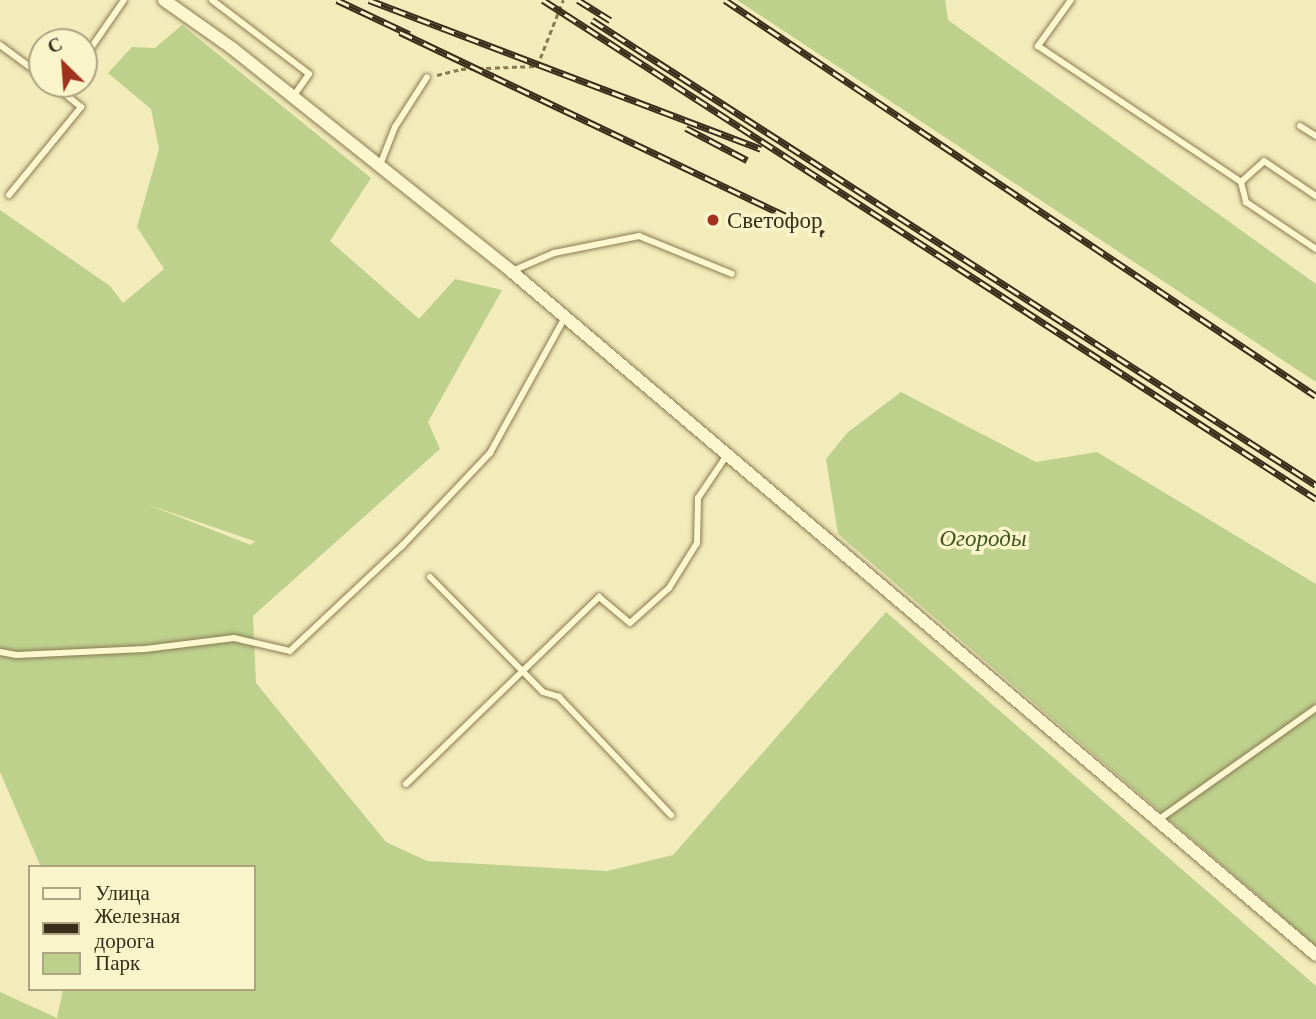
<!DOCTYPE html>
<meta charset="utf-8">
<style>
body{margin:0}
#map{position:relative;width:1316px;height:1019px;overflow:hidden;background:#f2ebba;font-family:"Crimson Pro",serif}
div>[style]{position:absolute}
.green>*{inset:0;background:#bdd18d}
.path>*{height:2.5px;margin-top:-1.25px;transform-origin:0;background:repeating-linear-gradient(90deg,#8a7a53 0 5px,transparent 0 8.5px)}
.roads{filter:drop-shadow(0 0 2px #8a7a53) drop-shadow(0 0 2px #8a7a53)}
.service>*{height:6px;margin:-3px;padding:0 3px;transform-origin:3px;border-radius:3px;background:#fcf7ce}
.minor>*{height:12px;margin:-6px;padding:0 6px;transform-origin:6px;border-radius:6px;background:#fcf7ce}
.rail>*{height:7px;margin-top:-3.5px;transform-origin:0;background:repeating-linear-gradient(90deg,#f9f4ca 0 13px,#382d19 0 26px);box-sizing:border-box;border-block:2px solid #382d19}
.dots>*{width:19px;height:19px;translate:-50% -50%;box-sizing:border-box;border:4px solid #f9f4ca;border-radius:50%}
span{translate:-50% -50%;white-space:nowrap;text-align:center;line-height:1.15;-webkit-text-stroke:7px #f9f4ca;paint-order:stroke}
.poi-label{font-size:23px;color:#382d19}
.left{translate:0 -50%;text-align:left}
.park-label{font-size:23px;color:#3e561e;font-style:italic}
.legend{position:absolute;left:28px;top:865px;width:228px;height:126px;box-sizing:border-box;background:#f9f4ca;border:2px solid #aca483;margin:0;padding:9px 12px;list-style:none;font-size:21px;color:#382d19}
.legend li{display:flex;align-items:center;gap:14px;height:35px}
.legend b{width:35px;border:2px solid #aca483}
.north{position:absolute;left:28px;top:28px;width:70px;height:70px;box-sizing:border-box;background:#f9f4ca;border:2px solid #aca483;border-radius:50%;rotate:335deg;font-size:19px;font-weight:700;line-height:28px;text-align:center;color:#382d19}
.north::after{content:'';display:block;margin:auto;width:24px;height:32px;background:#9f331d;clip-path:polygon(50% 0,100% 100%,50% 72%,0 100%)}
</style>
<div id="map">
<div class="green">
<i style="clip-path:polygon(737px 0,945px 0,948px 20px,1316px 284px,1316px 382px)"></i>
<i style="clip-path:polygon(evenodd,182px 25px,371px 178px,330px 241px,419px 319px,455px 279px,502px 290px,428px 422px,440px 449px,253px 616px,256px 683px,386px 842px,427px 861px,607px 871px,673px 855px,886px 612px,1316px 986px,1316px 1019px,0 1019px,0 992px,57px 1018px,63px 989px,254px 989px,254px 867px,41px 867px,0 772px,0 210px,110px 286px,123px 303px,164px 269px,137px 227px,159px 149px,151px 109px,108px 73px,132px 47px,155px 48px,182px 25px,146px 504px,254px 541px,255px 541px,251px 545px,146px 504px)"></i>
<i style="clip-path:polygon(901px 392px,1036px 462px,1097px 452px,1316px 584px,1316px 946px,838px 534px,826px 459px,847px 433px)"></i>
</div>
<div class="path">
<i style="left:437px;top:75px;width:25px;rotate:-14deg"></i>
<i style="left:461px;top:69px;width:76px;rotate:-2.3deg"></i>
<i style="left:537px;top:66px;width:71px;rotate:-68.5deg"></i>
</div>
<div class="roads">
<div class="service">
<i style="left:212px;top:0;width:122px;rotate:37.3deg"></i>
<i style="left:309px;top:74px;width:28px;rotate:125deg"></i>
<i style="left:1071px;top:0;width:57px;rotate:125.7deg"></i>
<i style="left:1038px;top:46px;width:244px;rotate:33.8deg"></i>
<i style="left:1241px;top:182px;width:31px;rotate:-42deg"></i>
<i style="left:1264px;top:161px;width:63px;rotate:33.9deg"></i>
<i style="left:0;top:45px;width:52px;rotate:36.4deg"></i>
<i style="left:84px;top:58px;width:70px;rotate:-55.4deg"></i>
<i style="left:52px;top:84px;width:11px;rotate:38deg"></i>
<i style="left:61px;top:91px;width:9px;rotate:-54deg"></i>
<i style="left:1300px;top:126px;width:19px;rotate:32deg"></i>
<i style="left:380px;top:165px;width:41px;rotate:-68.5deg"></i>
<i style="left:395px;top:127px;width:59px;rotate:-57.4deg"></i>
<i style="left:1241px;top:182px;width:21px;rotate:76deg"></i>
<i style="left:1246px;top:202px;width:84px;rotate:33.9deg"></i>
<i style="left:9px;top:195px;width:114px;rotate:-50.7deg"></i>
<i style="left:81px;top:107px;width:26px;rotate:-141deg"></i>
<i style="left:512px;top:271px;width:46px;rotate:-23.2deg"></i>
<i style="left:554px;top:253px;width:87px;rotate:-11.3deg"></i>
<i style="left:639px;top:236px;width:100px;rotate:22.2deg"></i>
<i style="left:430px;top:577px;width:161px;rotate:45.5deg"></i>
<i style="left:543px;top:692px;width:17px;rotate:17deg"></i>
<i style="left:559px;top:697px;width:163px;rotate:46.5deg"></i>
<i style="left:0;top:652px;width:17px;rotate:10deg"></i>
<i style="left:17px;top:655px;width:128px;rotate:-2.7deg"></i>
<i style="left:145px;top:649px;width:90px;rotate:-7deg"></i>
<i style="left:234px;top:638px;width:57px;rotate:13.1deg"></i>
<i style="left:290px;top:651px;width:154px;rotate:-43.2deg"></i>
<i style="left:402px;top:546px;width:128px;rotate:-46.6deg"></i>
<i style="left:490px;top:453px;width:153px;rotate:-61.1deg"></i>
<i style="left:406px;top:784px;width:269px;rotate:-44.1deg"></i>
<i style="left:599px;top:597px;width:40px;rotate:40deg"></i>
<i style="left:630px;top:623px;width:52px;rotate:-41.9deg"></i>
<i style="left:669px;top:588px;width:53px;rotate:-58.1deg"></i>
<i style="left:697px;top:543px;width:45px;rotate:-88.7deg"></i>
<i style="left:698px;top:498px;width:52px;rotate:-56deg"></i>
<i style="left:1158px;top:820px;width:194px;rotate:-35.3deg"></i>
</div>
<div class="minor">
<i style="left:164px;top:0;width:83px;rotate:35.2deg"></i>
<i style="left:232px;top:48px;width:357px;rotate:38.6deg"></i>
<i style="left:511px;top:271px;width:1056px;rotate:40.35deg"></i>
</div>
</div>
<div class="rail">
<i style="left:337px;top:0;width:80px;rotate:25.3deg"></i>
<i style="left:369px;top:0;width:419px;rotate:20.8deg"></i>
<i style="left:543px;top:0;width:920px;rotate:32.84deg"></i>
<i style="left:578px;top:0;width:38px;rotate:32deg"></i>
<i style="left:725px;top:0;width:711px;rotate:33.82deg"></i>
<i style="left:592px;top:20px;width:860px;rotate:32.71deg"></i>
<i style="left:400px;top:32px;width:469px;rotate:25.5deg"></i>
<i style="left:686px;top:128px;width:69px;rotate:27.7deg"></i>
</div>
<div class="dots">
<i style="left:713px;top:220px;background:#9f331d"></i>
</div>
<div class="poi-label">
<span class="left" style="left:727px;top:220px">Светофор</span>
</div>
<div class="park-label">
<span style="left:983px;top:538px">Огороды</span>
</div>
<ul class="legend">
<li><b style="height:9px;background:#fcf7ce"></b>Улица</li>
<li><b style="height:9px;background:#382d19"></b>Железная дорога</li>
<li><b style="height:19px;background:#bdd18d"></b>Парк</li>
</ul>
<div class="north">С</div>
</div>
